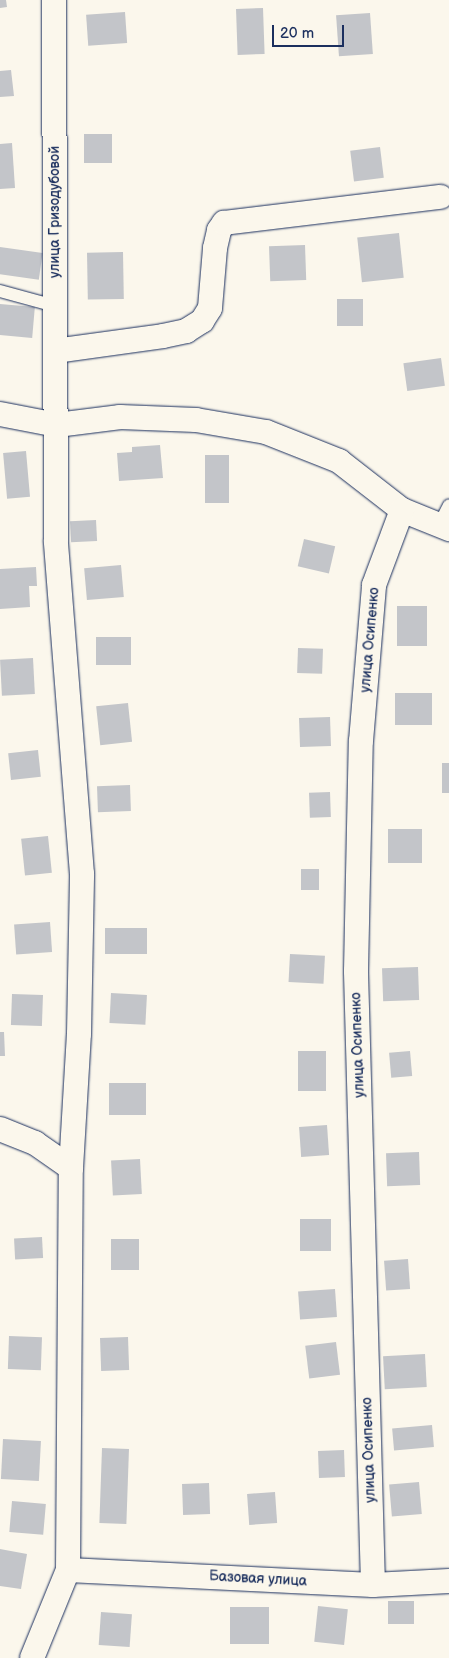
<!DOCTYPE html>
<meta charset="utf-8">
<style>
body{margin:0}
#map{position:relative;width:449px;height:1658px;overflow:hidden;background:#fbf7ec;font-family:"Balsamiq Sans",sans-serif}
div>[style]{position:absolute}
.building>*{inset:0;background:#c3c5c9;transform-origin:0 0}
.roads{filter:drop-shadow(0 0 1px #1b2f5e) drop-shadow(0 0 1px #1b2f5e)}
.service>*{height:12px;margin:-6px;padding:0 6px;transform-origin:6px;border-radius:6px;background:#fbf7ec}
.minor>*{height:24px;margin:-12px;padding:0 12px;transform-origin:12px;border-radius:12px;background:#fbf7ec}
span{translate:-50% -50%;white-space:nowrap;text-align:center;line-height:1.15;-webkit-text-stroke:4.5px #fbf7ec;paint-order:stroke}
.street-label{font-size:14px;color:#1b2f5e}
.scale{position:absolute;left:272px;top:25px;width:72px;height:22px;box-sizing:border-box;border:2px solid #1b2f5e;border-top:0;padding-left:6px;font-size:15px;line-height:18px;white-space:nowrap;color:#1b2f5e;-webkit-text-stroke:4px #fbf7ec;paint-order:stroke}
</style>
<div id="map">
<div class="building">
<i style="clip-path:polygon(0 0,6px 0,7px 7px,0 8px)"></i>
<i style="left:263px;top:8px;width:46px;height:27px;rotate:88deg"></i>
<i style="left:125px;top:12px;width:31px;height:39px;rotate:86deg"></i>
<i style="left:370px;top:13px;width:41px;height:34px;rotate:86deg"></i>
<i style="clip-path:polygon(11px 70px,14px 96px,0 97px,0 71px)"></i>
<i style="left:112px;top:134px;width:29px;height:28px;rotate:90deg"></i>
<i style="clip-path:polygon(12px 143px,15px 188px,0 189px,0 144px)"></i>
<i style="left:380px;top:147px;width:31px;height:30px;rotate:83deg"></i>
<i style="left:399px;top:233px;width:45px;height:42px;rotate:84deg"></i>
<i style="left:305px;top:245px;width:35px;height:36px;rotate:88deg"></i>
<i style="left:0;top:247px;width:43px;height:27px;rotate:8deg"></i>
<i style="left:123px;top:252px;width:47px;height:36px;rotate:89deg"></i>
<i style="left:337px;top:299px;width:26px;height:27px"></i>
<i style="left:0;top:304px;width:35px;height:31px;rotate:5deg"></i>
<i style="left:441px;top:358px;width:28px;height:38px;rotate:82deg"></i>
<i style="clip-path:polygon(160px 445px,163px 478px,119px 481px,117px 453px,132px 452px,132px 447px)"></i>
<i style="left:26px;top:451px;width:46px;height:23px;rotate:85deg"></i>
<i style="left:205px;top:455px;width:24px;height:48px"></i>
<i style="left:96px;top:520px;width:21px;height:26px;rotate:87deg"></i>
<i style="left:304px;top:539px;width:32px;height:28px;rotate:13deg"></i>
<i style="left:121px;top:565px;width:32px;height:37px;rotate:85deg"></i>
<i style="clip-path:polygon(36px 567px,37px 586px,29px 586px,30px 607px,0 609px,0 569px)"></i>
<i style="left:397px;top:606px;width:30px;height:40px"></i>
<i style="left:96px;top:637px;width:35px;height:28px"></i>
<i style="left:298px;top:648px;width:25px;height:25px;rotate:2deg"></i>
<i style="left:33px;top:658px;width:36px;height:33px;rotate:87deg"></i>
<i style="left:395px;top:693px;width:37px;height:32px"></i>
<i style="left:128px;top:703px;width:39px;height:32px;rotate:84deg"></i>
<i style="left:330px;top:717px;width:29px;height:31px;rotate:88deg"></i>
<i style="left:38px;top:750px;width:27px;height:30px;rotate:84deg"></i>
<i style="left:442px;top:763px;width:7px;height:30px"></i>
<i style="left:130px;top:785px;width:26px;height:33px;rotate:88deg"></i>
<i style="left:330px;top:792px;width:25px;height:21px;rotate:88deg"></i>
<i style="left:422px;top:829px;width:34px;height:34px;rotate:90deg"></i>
<i style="left:48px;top:836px;width:37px;height:27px;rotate:84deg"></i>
<i style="left:301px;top:869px;width:18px;height:21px"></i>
<i style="left:50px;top:922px;width:30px;height:36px;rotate:86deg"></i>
<i style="left:105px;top:928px;width:42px;height:26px"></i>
<i style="left:290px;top:954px;width:35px;height:28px;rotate:3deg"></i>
<i style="left:418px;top:967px;width:33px;height:36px;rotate:88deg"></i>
<i style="left:111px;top:993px;width:36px;height:30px;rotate:3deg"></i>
<i style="left:12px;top:994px;width:31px;height:31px;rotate:2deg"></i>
<i style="clip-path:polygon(0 1032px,4px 1032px,5px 1056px,0 1056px)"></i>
<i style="left:298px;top:1051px;width:28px;height:40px"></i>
<i style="left:410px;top:1051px;width:25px;height:21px;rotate:85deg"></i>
<i style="left:109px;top:1083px;width:37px;height:32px"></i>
<i style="left:327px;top:1125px;width:30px;height:28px;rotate:86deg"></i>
<i style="left:419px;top:1152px;width:33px;height:33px;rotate:88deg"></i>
<i style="left:140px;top:1159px;width:35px;height:29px;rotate:87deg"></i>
<i style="left:300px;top:1219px;width:31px;height:32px"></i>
<i style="left:42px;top:1237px;width:21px;height:28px;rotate:87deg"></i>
<i style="left:139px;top:1239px;width:31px;height:28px;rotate:90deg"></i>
<i style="left:408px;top:1259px;width:30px;height:24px;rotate:86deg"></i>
<i style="left:335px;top:1289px;width:28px;height:37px;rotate:86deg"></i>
<i style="left:9px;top:1336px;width:33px;height:33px;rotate:2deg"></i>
<i style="left:128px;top:1337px;width:33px;height:28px;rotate:88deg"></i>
<i style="left:336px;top:1342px;width:33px;height:31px;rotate:83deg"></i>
<i style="left:425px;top:1354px;width:33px;height:42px;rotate:87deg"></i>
<i style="left:432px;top:1425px;width:22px;height:40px;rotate:85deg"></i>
<i style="left:3px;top:1439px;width:38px;height:40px;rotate:3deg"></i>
<i style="left:102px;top:1448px;width:27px;height:75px;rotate:2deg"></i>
<i style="left:344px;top:1450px;width:27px;height:26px;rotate:88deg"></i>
<i style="left:419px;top:1482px;width:32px;height:30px;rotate:85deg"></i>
<i style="left:209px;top:1483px;width:31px;height:27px;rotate:88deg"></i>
<i style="left:275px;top:1492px;width:31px;height:28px;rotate:86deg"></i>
<i style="left:12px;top:1501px;width:34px;height:31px;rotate:5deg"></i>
<i style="clip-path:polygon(0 1549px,27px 1554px,21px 1589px,0 1586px)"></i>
<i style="left:388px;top:1601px;width:26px;height:23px"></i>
<i style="left:318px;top:1606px;width:30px;height:36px;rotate:6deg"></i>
<i style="left:230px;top:1607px;width:39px;height:37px"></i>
<i style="left:101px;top:1612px;width:31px;height:33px;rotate:4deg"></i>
</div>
<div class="roads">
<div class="service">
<i style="left:0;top:291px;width:57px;rotate:15.3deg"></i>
<i style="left:439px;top:525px;width:22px;rotate:-63deg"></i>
</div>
<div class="minor">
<i style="left:55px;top:351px;width:109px;rotate:-7.9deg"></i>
<i style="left:163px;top:336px;width:24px;rotate:-12deg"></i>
<i style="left:186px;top:331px;width:19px;rotate:-32deg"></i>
<i style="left:202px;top:321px;width:15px;rotate:-58deg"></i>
<i style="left:210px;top:308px;width:60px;rotate:-85.2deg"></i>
<i style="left:215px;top:248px;width:18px;rotate:-77deg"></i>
<i style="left:219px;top:230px;width:9px;rotate:-54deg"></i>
<i style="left:224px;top:223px;width:218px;rotate:-6.9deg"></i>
<i style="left:0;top:414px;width:58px;rotate:10.9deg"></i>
<i style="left:57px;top:425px;width:64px;rotate:-7.2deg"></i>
<i style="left:120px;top:417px;width:76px;rotate:2.3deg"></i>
<i style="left:196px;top:420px;width:71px;rotate:9.7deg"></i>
<i style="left:266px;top:432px;width:79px;rotate:21.7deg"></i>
<i style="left:339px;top:461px;width:80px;rotate:37.9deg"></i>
<i style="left:402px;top:510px;width:51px;rotate:22deg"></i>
<i style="left:0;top:1129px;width:38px;rotate:22deg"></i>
<i style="left:35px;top:1143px;width:44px;rotate:34.8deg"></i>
<i style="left:68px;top:1570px;width:305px;rotate:2.8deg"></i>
<i style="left:373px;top:1585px;width:76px;rotate:-3deg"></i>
<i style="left:373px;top:1585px;width:614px;rotate:-91.59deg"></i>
<i style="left:356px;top:971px;width:230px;rotate:-88.8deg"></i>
<i style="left:361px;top:741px;width:157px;rotate:-85.2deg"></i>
<i style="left:374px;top:585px;width:80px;rotate:-69.5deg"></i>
<i style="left:32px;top:1658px;width:95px;rotate:-67.8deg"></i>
<i style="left:68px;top:1570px;width:402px;rotate:-89.6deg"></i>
<i style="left:71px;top:1168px;width:134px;rotate:-86.6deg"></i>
<i style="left:79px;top:1034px;width:160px;rotate:-88.9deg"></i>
<i style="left:82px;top:874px;width:334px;rotate:-94.5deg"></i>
<i style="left:56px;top:541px;width:541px;rotate:-90.21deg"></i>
</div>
</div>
<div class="street-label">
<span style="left:55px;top:212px;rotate:-90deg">улица Гризодубовой</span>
<span style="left:370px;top:640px;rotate:-85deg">улица Осипенко</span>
<span style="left:358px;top:1045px;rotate:-92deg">улица Осипенко</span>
<span style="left:369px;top:1450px;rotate:-92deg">улица Осипенко</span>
<span style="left:258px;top:1579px;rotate:3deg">Базовая улица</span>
</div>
<div class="scale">20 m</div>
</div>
